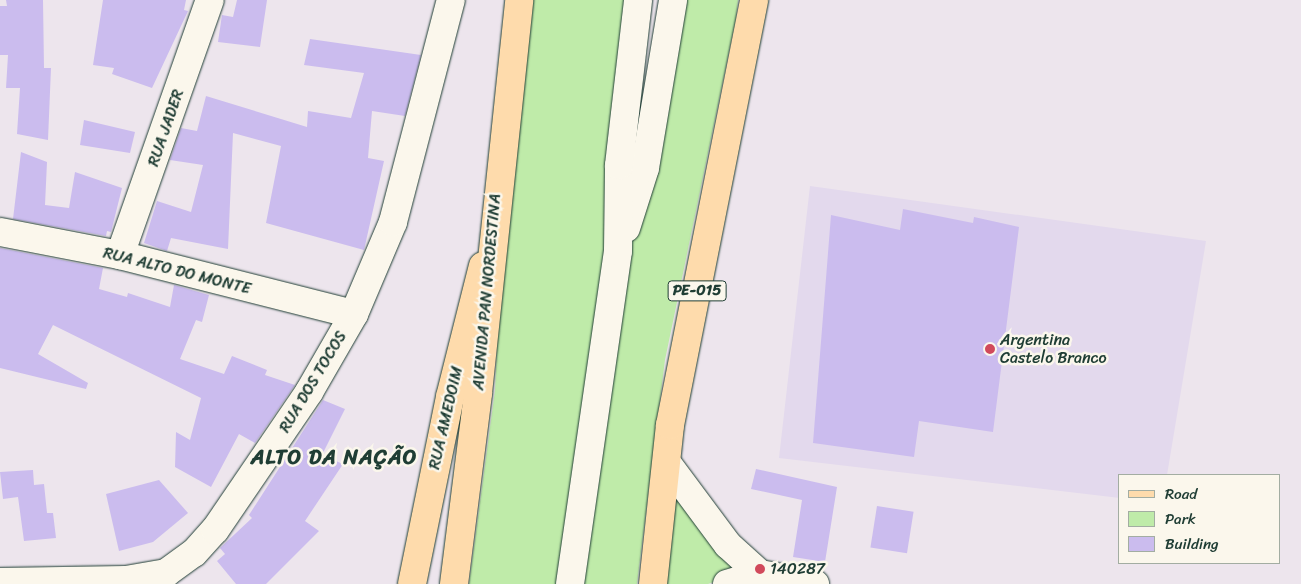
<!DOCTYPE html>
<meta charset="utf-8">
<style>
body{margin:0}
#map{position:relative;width:1301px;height:584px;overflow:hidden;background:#ede5ed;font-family:Sriracha,sans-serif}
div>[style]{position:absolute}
.built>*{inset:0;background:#e3d9ed}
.green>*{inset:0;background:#bfeba9}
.building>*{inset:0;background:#cbbcee;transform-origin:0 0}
.roads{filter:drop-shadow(0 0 1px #1f3d34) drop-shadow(0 0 1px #1f3d34)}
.minor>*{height:28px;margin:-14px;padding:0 14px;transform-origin:14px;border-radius:14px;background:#fbf7ec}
.major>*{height:28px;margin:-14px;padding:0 14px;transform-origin:14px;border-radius:14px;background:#fedbac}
.highway>*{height:28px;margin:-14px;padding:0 14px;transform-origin:14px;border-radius:14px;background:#fedbac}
.dots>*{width:14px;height:14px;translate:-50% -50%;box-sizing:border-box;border:2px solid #fbf7ec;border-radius:50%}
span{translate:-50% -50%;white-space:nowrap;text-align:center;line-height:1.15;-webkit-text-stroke:5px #fbf7ec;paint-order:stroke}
.shield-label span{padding:1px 4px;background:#fbf7ec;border:1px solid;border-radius:4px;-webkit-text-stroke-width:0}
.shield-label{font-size:15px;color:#1f3d34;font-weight:700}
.street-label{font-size:16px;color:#1f3d34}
.poi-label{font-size:16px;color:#1f3d34}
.left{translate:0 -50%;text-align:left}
.district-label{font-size:21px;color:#1f3d34;font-weight:700;letter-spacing:1px}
.legend{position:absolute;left:1118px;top:474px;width:162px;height:90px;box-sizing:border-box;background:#fbf7ec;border:1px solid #a3ada2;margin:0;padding:6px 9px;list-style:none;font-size:15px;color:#1f3d34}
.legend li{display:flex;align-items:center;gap:10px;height:25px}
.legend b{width:25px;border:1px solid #a3ada2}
</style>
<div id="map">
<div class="built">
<i style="clip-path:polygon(810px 186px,1206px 241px,1167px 475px,1120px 475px,1120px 498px,779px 458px)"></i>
</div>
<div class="green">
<i style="clip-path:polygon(530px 0,630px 0,609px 251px,559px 584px,469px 584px,495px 390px,501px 259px)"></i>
<i style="clip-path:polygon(677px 0,738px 0,736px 18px,665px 360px,637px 584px,578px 584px,618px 251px)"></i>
<i style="clip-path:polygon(667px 463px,746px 571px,708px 584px,657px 584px)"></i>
</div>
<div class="building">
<i style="clip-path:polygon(6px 0,43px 0,44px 68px,51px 68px,48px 140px,17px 134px,20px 88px,6px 88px,8px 55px,0 55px,0 6px,7px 6px)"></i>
<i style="clip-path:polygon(103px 0,186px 0,184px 10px,188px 11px,152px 88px,112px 74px,114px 68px,93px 65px)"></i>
<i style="clip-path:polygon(237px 0,267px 0,260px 47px,218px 42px,222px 15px,233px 17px)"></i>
<i style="clip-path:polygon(310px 39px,421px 55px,405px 116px,372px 111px,368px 158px,384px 161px,364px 250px,266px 223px,281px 146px,233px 133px,228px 249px,171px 238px,167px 251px,144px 243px,157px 201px,191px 212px,203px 165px,170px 160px,181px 128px,197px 131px,206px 96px,307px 127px,308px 111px,351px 118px,364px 73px,304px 65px)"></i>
<i style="clip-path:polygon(84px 120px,135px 132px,130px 153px,80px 145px)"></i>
<i style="clip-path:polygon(21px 152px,47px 162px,45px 205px,69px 208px,75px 172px,122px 188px,111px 232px,107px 231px,106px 236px,13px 219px)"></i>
<i style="clip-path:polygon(903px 209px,973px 223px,974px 217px,1019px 227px,993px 432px,919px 421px,914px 457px,813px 443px,831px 215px,900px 230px)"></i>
<i style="clip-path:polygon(0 248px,103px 268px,99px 289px,127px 297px,128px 293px,170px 307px,174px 285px,209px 295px,202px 322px,196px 320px,180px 359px,224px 374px,232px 356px,267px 370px,265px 375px,295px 385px,255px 443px,239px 434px,211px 487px,175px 467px,176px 432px,190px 440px,201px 398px,53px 325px,38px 354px,88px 383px,86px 389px,0 368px)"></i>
<i style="clip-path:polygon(323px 400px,345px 409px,322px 455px,343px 464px,305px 521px,319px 531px,266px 584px,236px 584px,217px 561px,225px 554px,220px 548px,252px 518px,249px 515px)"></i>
<i style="clip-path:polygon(756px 469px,837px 487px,825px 562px,793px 557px,802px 500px,751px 489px)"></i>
<i style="clip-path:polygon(33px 470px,34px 485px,44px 484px,47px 513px,53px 513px,56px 538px,24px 541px,18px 497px,3px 499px,0 472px)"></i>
<i style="clip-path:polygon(159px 480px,188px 513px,153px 542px,119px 551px,106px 494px)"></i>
<i style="left:877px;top:506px;width:37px;height:42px;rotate:9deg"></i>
</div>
<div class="roads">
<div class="minor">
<i style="left:626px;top:228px;width:63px;rotate:-72.4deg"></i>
<i style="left:645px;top:168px;width:170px;rotate:-80.5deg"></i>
<i style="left:0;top:232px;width:122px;rotate:10.9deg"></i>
<i style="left:120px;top:255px;width:241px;rotate:14.2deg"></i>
<i style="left:120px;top:255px;width:270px;rotate:-70.6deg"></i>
<i style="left:667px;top:463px;width:102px;rotate:53.4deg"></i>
<i style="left:728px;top:545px;width:43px;rotate:42.2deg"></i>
<i style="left:0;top:582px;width:126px;rotate:-0.9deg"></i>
<i style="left:126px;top:580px;width:41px;rotate:-9.9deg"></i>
<i style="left:166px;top:573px;width:34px;rotate:-36deg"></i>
<i style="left:194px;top:553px;width:31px;rotate:-48deg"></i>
<i style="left:215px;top:530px;width:167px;rotate:-55.7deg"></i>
<i style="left:309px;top:392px;width:90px;rotate:-60deg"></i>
<i style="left:354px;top:314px;width:100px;rotate:-67deg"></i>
<i style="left:393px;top:222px;width:229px;rotate:-75.4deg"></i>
<i style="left:570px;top:584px;width:336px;rotate:-81.8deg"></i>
<i style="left:618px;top:251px;width:86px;rotate:-89.3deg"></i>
<i style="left:619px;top:165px;width:166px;rotate:-83.4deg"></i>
<i style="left:727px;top:584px;width:34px;rotate:-17deg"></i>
<i style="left:760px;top:574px;width:56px;rotate:10.3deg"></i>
</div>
<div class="major">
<i style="left:412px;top:584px;width:191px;rotate:-78.5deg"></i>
<i style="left:450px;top:397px;width:135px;rotate:-75.9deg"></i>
</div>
<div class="highway">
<i style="left:454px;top:584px;width:193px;rotate:-82.8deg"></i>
<i style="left:478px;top:393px;width:395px;rotate:-84deg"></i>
<i style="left:653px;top:584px;width:160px;rotate:-83.9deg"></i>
<i style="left:670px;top:425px;width:433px;rotate:-78.8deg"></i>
</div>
</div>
<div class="dots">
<i style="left:990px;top:349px;background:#d1495b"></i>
<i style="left:760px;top:569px;background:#d1495b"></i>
</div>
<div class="shield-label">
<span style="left:697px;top:291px">PE-015</span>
</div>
<div class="street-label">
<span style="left:166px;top:128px;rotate:-71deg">RUA JADER</span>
<span style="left:177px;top:271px;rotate:14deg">RUA ALTO DO MONTE</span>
<span style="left:487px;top:292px;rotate:-85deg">AVENIDA PAN NORDESTINA</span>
<span style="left:313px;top:382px;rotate:-59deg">RUA DOS TOCOS</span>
<span style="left:446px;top:418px;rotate:-77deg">RUA AMEDOIM</span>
</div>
<div class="poi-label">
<span class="left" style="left:1000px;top:349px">Argentina<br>Castelo Branco</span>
<span class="left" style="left:770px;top:569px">140287</span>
</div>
<div class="district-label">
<span style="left:334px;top:457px">ALTO DA NAÇÃO</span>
</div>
<ul class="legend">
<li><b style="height:6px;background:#fedbac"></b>Road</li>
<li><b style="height:14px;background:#bfeba9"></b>Park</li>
<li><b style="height:14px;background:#cbbcee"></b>Building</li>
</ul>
</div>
